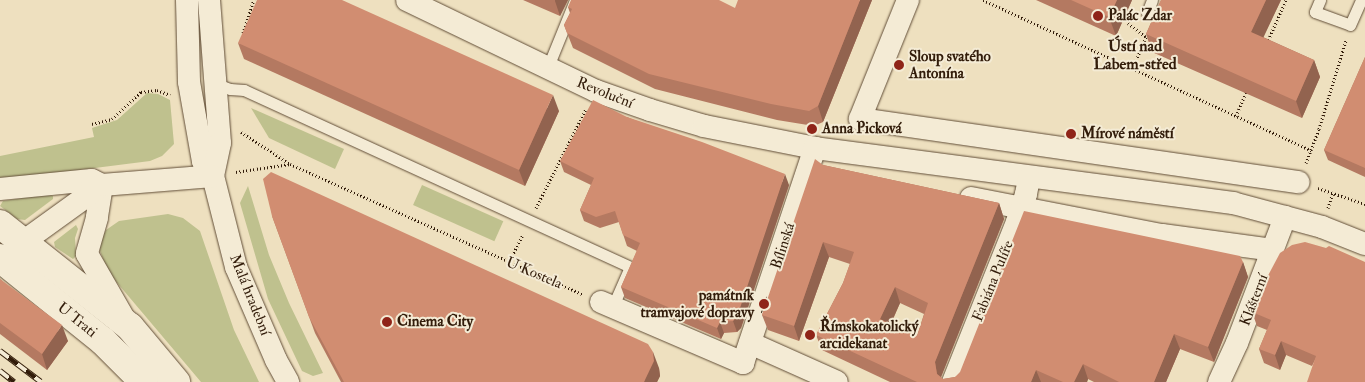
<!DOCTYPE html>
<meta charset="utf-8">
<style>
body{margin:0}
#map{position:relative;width:1365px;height:382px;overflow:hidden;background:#eee0bf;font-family:"IM FELL Double Pica",serif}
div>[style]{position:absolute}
.green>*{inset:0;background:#bfc18e;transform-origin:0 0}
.path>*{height:3px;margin-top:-1.5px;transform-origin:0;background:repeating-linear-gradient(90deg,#321c0a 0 1px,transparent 0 3.5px)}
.roads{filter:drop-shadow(0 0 1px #614d37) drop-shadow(0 0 1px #614d37)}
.lane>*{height:11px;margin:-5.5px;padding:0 5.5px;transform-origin:5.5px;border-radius:5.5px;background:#f4ebd5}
.street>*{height:22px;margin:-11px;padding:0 11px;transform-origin:11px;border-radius:11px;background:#f4ebd5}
.secondary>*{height:28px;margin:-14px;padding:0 14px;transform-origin:14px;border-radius:14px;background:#f4ebd5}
.tram>*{height:1px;margin:-0.5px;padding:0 0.5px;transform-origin:0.5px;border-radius:0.5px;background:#321c0a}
.rail>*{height:5.5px;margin-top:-2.75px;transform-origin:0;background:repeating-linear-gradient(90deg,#f4ebd5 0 11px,#321c0a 0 22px);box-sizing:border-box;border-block:1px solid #321c0a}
.wall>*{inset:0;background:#b47961}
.shaded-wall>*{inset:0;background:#92634f}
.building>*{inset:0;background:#d18d71}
.dots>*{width:14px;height:14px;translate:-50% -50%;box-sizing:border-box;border:2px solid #f4ebd5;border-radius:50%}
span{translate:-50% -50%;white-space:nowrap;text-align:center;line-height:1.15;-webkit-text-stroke:4px #f4ebd5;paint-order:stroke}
.poi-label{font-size:15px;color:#321c0a;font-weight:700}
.left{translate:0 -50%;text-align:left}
.right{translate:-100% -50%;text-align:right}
.street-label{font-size:15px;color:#321c0a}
.neighbourhood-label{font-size:16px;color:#321c0a;font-weight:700}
</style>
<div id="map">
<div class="green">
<i style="clip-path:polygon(147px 93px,158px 94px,170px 100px,174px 144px,162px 156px,150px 161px,0 180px,0 156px,94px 137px,92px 128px,117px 120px)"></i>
<i style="clip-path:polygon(251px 108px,344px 149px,335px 169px,269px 138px)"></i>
<i style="left:422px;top:185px;width:89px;height:22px;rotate:24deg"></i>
<i style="clip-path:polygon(248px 186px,269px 255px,289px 303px,323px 373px,313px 376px,302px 371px,268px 299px,240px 203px)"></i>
<i style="clip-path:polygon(49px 194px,53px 196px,53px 199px,25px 220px,17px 219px,0 206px,3px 201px)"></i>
<i style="clip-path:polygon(168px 214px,183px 218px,200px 231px,234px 330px,259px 382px,201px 382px,108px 272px,100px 251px,100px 241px,106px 230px,119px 221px)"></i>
<i style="clip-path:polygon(76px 225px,78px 229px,75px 238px,76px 256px,73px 259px,55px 247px,54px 242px)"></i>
</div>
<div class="path">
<i style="left:983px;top:0;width:361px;rotate:24.6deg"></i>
<i style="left:1131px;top:14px;width:9px;rotate:108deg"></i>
<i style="left:1128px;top:23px;width:23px;rotate:38deg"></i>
<i style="left:1146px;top:37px;width:34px;rotate:113deg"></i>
<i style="left:243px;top:33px;width:35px;rotate:-72deg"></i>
<i style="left:1267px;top:43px;width:47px;rotate:-66.2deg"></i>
<i style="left:1236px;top:116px;width:28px;rotate:-67deg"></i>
<i style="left:92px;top:124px;width:21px;rotate:-14deg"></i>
<i style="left:112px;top:119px;width:40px;rotate:-43deg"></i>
<i style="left:141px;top:92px;width:16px;rotate:-7deg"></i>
<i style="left:157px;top:90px;width:14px;rotate:21deg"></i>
<i style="left:241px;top:132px;width:59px;rotate:33.1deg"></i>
<i style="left:1306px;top:163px;width:36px;rotate:-69deg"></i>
<i style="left:1319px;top:129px;width:93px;rotate:-73.1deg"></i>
<i style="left:236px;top:172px;width:55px;rotate:-8.4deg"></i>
<i style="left:290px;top:164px;width:320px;rotate:24deg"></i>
<i style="left:1318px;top:188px;width:50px;rotate:18.8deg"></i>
<i style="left:536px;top:208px;width:111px;rotate:-63.2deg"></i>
<i style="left:1328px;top:208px;width:16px;rotate:-72deg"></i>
<i style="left:509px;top:262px;width:31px;rotate:-63deg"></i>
</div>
<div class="roads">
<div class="lane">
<i style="left:1320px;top:0;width:13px;rotate:113deg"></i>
<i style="left:1315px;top:12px;width:37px;rotate:20deg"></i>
<i style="left:1350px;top:25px;width:27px;rotate:-66deg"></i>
<i style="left:1147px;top:13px;width:14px;rotate:-69deg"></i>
<i style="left:547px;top:69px;width:74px;rotate:-67.9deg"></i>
<i style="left:219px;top:85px;width:12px;rotate:20deg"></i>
<i style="left:230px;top:89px;width:14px;rotate:4deg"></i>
<i style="left:244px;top:90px;width:425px;rotate:24.6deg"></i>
<i style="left:630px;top:267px;width:45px;rotate:113.7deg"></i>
</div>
<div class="street">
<i style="left:187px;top:0;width:82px;rotate:88.6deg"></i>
<i style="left:189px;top:82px;width:80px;rotate:80deg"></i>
<i style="left:203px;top:161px;width:18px;rotate:56deg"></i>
<i style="left:213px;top:176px;width:94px;rotate:75.8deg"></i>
<i style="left:236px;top:267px;width:101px;rotate:66.7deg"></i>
<i style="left:276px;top:360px;width:25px;rotate:61deg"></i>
<i style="left:209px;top:0;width:143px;rotate:85.6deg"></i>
<i style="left:220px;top:143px;width:34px;rotate:102deg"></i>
<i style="left:407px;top:0;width:210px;rotate:25.7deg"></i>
<i style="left:596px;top:91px;width:57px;rotate:19.4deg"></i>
<i style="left:650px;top:110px;width:56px;rotate:16.5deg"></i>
<i style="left:704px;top:126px;width:113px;rotate:11.2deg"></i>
<i style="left:815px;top:148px;width:422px;rotate:7.5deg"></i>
<i style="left:1233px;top:203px;width:92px;rotate:15.1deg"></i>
<i style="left:1322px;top:227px;width:46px;rotate:21.6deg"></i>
<i style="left:908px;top:0;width:128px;rotate:112deg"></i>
<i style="left:860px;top:119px;width:443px;rotate:8.2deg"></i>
<i style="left:102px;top:185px;width:33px;rotate:99deg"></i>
<i style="left:97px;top:218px;width:37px;rotate:106deg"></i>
<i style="left:87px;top:254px;width:76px;rotate:60.1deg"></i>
<i style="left:0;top:189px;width:92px;rotate:-5.6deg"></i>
<i style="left:92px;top:180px;width:11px;rotate:27deg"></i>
<i style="left:971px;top:198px;width:195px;rotate:11deg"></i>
<i style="left:1162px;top:235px;width:104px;rotate:7.7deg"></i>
<i style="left:14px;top:254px;width:15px;rotate:-53deg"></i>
<i style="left:23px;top:242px;width:97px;rotate:-35.8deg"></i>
<i style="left:102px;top:185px;width:111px;rotate:-4.6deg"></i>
<i style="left:601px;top:302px;width:155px;rotate:23.2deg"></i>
<i style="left:743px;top:363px;width:227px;rotate:-71.5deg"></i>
<i style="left:750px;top:343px;width:95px;rotate:24.1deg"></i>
<i style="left:953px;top:382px;width:172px;rotate:-68.2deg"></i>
<i style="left:1017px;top:222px;width:29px;rotate:-72deg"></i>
<i style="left:1026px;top:194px;width:16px;rotate:-79deg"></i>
<i style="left:1219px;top:382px;width:43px;rotate:-65.2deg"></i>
<i style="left:1237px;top:343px;width:135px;rotate:-69.1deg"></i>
</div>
<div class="secondary">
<i style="left:0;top:224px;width:166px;rotate:38.4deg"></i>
<i style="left:130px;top:327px;width:72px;rotate:50.1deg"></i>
<i style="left:0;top:258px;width:132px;rotate:38.9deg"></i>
<i style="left:103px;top:341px;width:58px;rotate:45deg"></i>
</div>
</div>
<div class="tram">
<i style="left:761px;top:312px;width:16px;rotate:-72deg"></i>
</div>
<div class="rail">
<i style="left:0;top:351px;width:51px;rotate:37.1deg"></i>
<i style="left:0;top:371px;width:18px;rotate:38deg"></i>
</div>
<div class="wall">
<i style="clip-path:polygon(523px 0,568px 0,560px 16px)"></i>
<i style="clip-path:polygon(872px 0,823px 122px,814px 126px,777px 120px,655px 89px,573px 48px,564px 25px,570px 13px,568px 7px,735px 8px)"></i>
<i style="clip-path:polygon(1036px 0,1132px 0,1116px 36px)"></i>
<i style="clip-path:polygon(1161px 0,1281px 0,1263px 37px,1314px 60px,1320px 77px,1302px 118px,1152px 52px,1146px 34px)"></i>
<i style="clip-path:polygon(238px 43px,559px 111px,525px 186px,244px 59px)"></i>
<i style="clip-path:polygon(1365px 57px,1365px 177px,1328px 160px,1324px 150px)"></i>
<i style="clip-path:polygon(627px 117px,789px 185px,741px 328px,737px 332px,724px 333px,721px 339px,625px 298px,621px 287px,637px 251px,627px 246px,619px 222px,600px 228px,584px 221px,580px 210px,591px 185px,564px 172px,560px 161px)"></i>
<i style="clip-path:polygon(evenodd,823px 165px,999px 203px,1004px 219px,941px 377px,943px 379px,955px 377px,1243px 262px,1248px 277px,1214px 362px,1180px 349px,1166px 382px,1094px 382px,1088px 379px,1087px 382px,890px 382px,822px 350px,816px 335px,843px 283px,850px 264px,829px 257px,799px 341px,768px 330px,762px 315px,823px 165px,900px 303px,924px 314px,917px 336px,891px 324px,900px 303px)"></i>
<i style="clip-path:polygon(272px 216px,659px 368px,660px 376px,657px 382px,341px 382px,315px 333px)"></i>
<i style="clip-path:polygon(1365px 262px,1312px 366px,1286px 355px,1280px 370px,1264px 363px,1259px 349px,1267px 330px,1257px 326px,1252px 312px)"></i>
<i style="clip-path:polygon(0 279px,68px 341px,47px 370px,0 334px)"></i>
</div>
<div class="shaded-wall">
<i style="clip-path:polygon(555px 0,568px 0,560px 16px,555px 1px)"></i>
<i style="clip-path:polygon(860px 0,872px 0,823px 122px,818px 106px)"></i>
<i style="clip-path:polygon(1117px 0,1132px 0,1116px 36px,1109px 17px)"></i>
<i style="clip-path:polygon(1266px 0,1281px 0,1258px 49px,1251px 32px)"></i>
<i style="clip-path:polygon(1314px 60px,1320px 77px,1302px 118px,1296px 101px)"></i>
<i style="clip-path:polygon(553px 95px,559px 111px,525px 186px,519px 170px)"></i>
<i style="clip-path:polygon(785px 174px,789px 185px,741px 328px,737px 332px,733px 321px)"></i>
<i style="clip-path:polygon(999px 203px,1004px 219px,941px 377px,937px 374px,935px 362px)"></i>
<i style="clip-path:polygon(823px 242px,829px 257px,799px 341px,794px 326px)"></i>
<i style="clip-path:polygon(1243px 262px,1248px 277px,1214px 362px,1208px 347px)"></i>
<i style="clip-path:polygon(895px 287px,900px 303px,886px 334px,880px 319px)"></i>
<i style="clip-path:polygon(720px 322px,724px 333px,721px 339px,717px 328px)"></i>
<i style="clip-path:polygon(62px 325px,68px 341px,47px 370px,42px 354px)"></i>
<i style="clip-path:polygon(1174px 334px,1180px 349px,1166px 382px,1154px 382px)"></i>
<i style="clip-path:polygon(1281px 341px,1286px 355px,1280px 370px,1275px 355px)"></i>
<i style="clip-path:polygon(653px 352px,659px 368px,660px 376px,657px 382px,644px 382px)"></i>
<i style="clip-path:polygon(1083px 364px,1088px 379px,1087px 382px,1074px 382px)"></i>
<i style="clip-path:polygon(1036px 370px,1041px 382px,1031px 382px)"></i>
</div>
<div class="building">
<i style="clip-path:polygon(257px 0,342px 0,553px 95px,519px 170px,238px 43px)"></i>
<i style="clip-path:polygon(571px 0,719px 0,735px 8px,738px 0,860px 0,818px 106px,809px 111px,771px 104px,649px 74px,567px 33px,564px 25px,572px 9px,568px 7px)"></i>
<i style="clip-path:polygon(1071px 0,1117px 0,1109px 17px)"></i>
<i style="clip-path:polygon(1161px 0,1266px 0,1251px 32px,1314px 60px,1296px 101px,1146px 34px)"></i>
<i style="clip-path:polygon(1365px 57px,1365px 168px,1324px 150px)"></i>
<i style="clip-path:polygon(593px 100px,627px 117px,702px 142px,785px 174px,737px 317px,733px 321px,720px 322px,717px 328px,621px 287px,640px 243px,623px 235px,615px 211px,596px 217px,580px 210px,594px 178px,560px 161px)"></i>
<i style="clip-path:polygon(evenodd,815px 159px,823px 165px,999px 203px,935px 362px,937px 374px,943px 379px,955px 377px,960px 372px,1024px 211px,1240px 256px,1243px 262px,1208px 347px,1174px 334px,1154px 382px,1119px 382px,1083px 364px,1074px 382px,1063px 382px,1036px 370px,1031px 382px,917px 382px,816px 335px,843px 283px,854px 252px,823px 242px,794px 326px,762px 315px,815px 159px,895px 287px,928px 303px,917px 336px,880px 319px,895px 287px)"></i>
<i style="clip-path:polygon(271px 172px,648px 344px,653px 352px,654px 361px,644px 382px,344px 382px,309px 317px,272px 216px,263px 179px)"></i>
<i style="clip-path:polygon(1305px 242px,1326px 248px,1329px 246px,1365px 262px,1365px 382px,1307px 382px,1316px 356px,1281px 341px,1275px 355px,1259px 349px,1271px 320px,1252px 312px,1263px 285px,1280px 253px,1292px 245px)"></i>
<i style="clip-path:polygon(0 279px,62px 325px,42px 354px,0 323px)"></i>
</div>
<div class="dots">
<i style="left:1098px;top:16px;background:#8f2418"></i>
<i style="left:899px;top:65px;background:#8f2418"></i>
<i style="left:812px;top:129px;background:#8f2418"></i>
<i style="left:1071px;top:134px;background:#8f2418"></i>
<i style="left:764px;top:304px;background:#8f2418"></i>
<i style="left:387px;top:322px;background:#8f2418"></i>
<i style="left:810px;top:335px;background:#8f2418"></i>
</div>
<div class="poi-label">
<span class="left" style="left:1108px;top:16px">Palác Zdar</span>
<span class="left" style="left:909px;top:65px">Sloup svatého<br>Antonína</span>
<span class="left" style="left:822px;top:129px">Anna Picková</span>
<span class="left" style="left:1081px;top:134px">Mírové náměstí</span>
<span class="right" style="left:754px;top:304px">památník<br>tramvajové dopravy</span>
<span class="left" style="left:397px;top:322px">Cinema City</span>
<span class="left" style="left:820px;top:335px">Římskokatolický<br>arcidekanat</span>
</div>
<div class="street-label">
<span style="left:605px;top:93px;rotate:22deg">Revoluční</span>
<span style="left:783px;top:246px;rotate:-72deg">Bílinská</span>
<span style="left:534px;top:273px;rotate:23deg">U Kostela</span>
<span style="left:993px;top:281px;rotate:-68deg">Fabiána Pulíře</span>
<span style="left:250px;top:295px;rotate:68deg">Malá hradební</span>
<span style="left:1254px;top:300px;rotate:-69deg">Klášterní</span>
<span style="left:77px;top:320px;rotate:39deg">U Trati</span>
</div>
<div class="neighbourhood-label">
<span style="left:1135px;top:55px">Ústí nad<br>Labem-střed</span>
</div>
</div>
